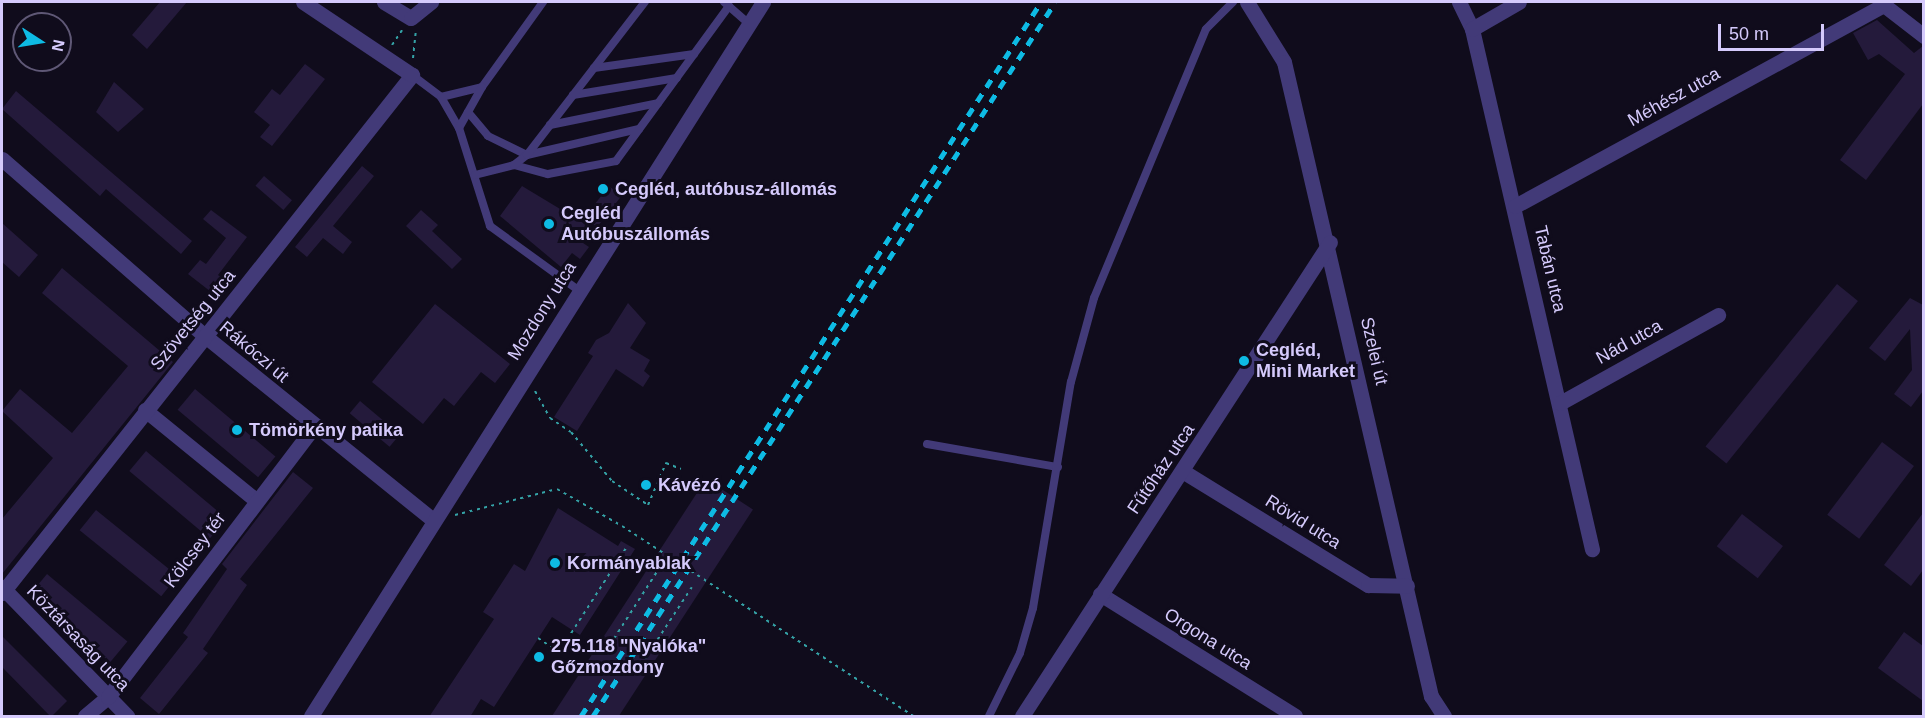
<!DOCTYPE html>
<meta charset="utf-8">
<style>
body{margin:0}
#map{position:relative;width:1925px;height:718px;overflow:hidden;background:#100c1c;font-family:Helvetica,sans-serif}
div>[style]{position:absolute}
.building>*{inset:0;background:#241a3b;transform-origin:0 0}
.path>*{height:2px;margin-top:-1px;transform-origin:0;background:repeating-linear-gradient(90deg,#34a2a6 0 3px,transparent 0 7.5px)}
.service>*{height:8px;margin:-4px;padding:0 4px;transform-origin:4px;border-radius:4px;background:#423a78}
.minor>*{height:15px;margin:-7.5px;padding:0 7.5px;transform-origin:7.5px;border-radius:7.5px;background:#423a78}
.rail>*{height:4.5px;margin-top:-2.25px;transform-origin:0;background:repeating-linear-gradient(90deg,#0ebbe4 0 9px,transparent 0 17px)}
.path-bridge>*{height:2px;margin-top:-1px;transform-origin:0;background:repeating-linear-gradient(90deg,#34a2a6 0 3px,transparent 0 7.5px)}
.dots>*{width:16px;height:16px;translate:-50% -50%;box-sizing:border-box;border:3px solid #100c1c;border-radius:50%}
span{translate:-50% -50%;white-space:nowrap;text-align:center;line-height:1.15;-webkit-text-stroke:6px #100c1c;paint-order:stroke}
.street-label{font-size:18px;color:#d5cafc}
.poi-label{font-size:18px;color:#d5cafc;font-weight:700}
.left{translate:0 -50%;text-align:left}
.frame{position:absolute;inset:0;border:3px solid #d5cafc;pointer-events:none}
.north{position:absolute;left:12px;top:12px;width:60px;height:60px;box-sizing:border-box;background:#100c1c;border:2px solid #5f5876;border-radius:50%;rotate:102deg;font-size:16px;font-weight:700;line-height:24px;text-align:center;color:#d5cafc}
.north::after{content:'';display:block;margin:auto;width:21px;height:27px;background:#0ebbe4;clip-path:polygon(50% 0,100% 100%,50% 72%,0 100%)}
.scale{position:absolute;left:1718px;top:24px;width:106px;height:27px;box-sizing:border-box;border:3px solid #d5cafc;border-top:0;padding-left:8px;font-size:18px;line-height:21px;white-space:nowrap;color:#d5cafc;-webkit-text-stroke:4px #100c1c;paint-order:stroke}
</style>
<div id="map">
<div class="building">
<i style="clip-path:polygon(160px 2px,187px 2px,147px 49px,132px 35px)"></i>
<i style="clip-path:polygon(1877px 20px,1914px 53px,1923px 46px,1923px 104px,1866px 180px,1840px 160px,1905px 74px,1879px 54px,1868px 60px,1853px 33px)"></i>
<i style="clip-path:polygon(305px 64px,325px 79px,272px 146px,260px 137px,270px 125px,254px 112px,272px 89px,280px 95px)"></i>
<i style="clip-path:polygon(114px 82px,144px 109px,118px 132px,96px 112px)"></i>
<i style="clip-path:polygon(16px 91px,192px 241px,181px 254px,106px 189px,100px 196px,2px 109px)"></i>
<i style="clip-path:polygon(362px 166px,374px 176px,333px 226px,352px 242px,343px 254px,323px 238px,307px 257px,295px 247px)"></i>
<i style="left:264px;top:176px;width:37px;height:13px;rotate:41deg"></i>
<i style="clip-path:polygon(522px 186px,590px 227px,580px 241px,589px 247px,580px 259px,572px 253px,561px 267px,500px 216px)"></i>
<i style="left:609px;top:186px;width:16px;height:40px;rotate:38deg"></i>
<i style="clip-path:polygon(211px 210px,247px 237px,218px 275px,225px 281px,215px 295px,188px 274px,200px 260px,206px 264px,226px 238px,203px 219px)"></i>
<i style="clip-path:polygon(421px 210px,438px 225px,432px 231px,462px 259px,452px 269px,406px 226px)"></i>
<i style="clip-path:polygon(2px 223px,38px 255px,19px 277px,2px 262px)"></i>
<i style="clip-path:polygon(62px 268px,173px 362px,2px 574px,2px 519px,53px 458px,2px 411px,20px 389px,72px 433px,128px 366px,42px 293px)"></i>
<i style="left:1837px;top:284px;width:27px;height:209px;rotate:39deg"></i>
<i style="clip-path:polygon(1910px 298px,1923px 305px,1923px 391px,1911px 407px,1894px 394px,1912px 370px,1910px 329px,1885px 361px,1869px 348px)"></i>
<i style="clip-path:polygon(628px 303px,646px 323px,630px 348px,650px 360px,644px 371px,650px 376px,643px 387px,616px 369px,577px 431px,554px 417px,593px 356px,588px 353px,596px 340px,609px 333px)"></i>
<i style="clip-path:polygon(435px 304px,510px 364px,495px 383px,481px 372px,454px 406px,444px 398px,423px 424px,372px 382px)"></i>
<i style="left:195px;top:389px;width:105px;height:27px;rotate:40deg"></i>
<i style="left:360px;top:401px;width:52px;height:16px;rotate:40deg"></i>
<i style="left:1882px;top:442px;width:40px;height:91px;rotate:37deg"></i>
<i style="left:146px;top:451px;width:105px;height:26px;rotate:40deg"></i>
<i style="clip-path:polygon(293px 472px,313px 488px,240px 579px,247px 585px,203px 649px,208px 653px,159px 714px,140px 698px,188px 637px,183px 633px,227px 569px,222px 564px)"></i>
<i style="left:706px;top:479px;width:56px;height:283px;rotate:33deg"></i>
<i style="clip-path:polygon(558px 508px,618px 546px,621px 541px,635px 549px,580px 635px,552px 617px,494px 707px,481px 699px,470px 717px,429px 717px,494px 619px,483px 612px,514px 564px,525px 571px)"></i>
<i style="left:96px;top:510px;width:105px;height:26px;rotate:39deg"></i>
<i style="clip-path:polygon(1923px 513px,1923px 570px,1911px 586px,1884px 565px)"></i>
<i style="left:1742px;top:514px;width:52px;height:41px;rotate:38deg"></i>
<i style="left:47px;top:574px;width:105px;height:27px;rotate:40deg"></i>
<i style="clip-path:polygon(1904px 632px,1923px 646px,1923px 701px,1878px 668px)"></i>
<i style="clip-path:polygon(2px 636px,67px 701px,51px 717px,2px 667px)"></i>
</div>
<div class="path">
<i style="left:392px;top:45px;width:18px;rotate:-56deg"></i>
<i style="left:413px;top:58px;width:27px;rotate:-84deg"></i>
<i style="left:535px;top:391px;width:31px;rotate:61deg"></i>
<i style="left:550px;top:418px;width:25px;rotate:34deg"></i>
<i style="left:571px;top:432px;width:64px;rotate:50.1deg"></i>
<i style="left:612px;top:481px;width:43px;rotate:33.7deg"></i>
<i style="left:648px;top:505px;width:46px;rotate:-66.8deg"></i>
<i style="left:666px;top:463px;width:16px;rotate:22deg"></i>
<i style="left:455px;top:515px;width:105px;rotate:-14.3deg"></i>
<i style="left:557px;top:489px;width:75px;rotate:29.6deg"></i>
<i style="left:538px;top:638px;width:25px;rotate:34deg"></i>
<i style="left:559px;top:652px;width:127px;rotate:-57.2deg"></i>
<i style="left:606px;top:651px;width:100px;rotate:-57.3deg"></i>
<i style="left:637px;top:671px;width:100px;rotate:-56.8deg"></i>
</div>
<div class="service">
<i style="left:724px;top:2px;width:33px;rotate:41deg"></i>
<i style="left:594px;top:68px;width:101px;rotate:-8deg"></i>
<i style="left:412px;top:75px;width:36px;rotate:37deg"></i>
<i style="left:441px;top:97px;width:36px;rotate:60deg"></i>
<i style="left:459px;top:128px;width:103px;rotate:72.4deg"></i>
<i style="left:490px;top:226px;width:109px;rotate:36deg"></i>
<i style="left:573px;top:95px;width:105px;rotate:-9.3deg"></i>
<i style="left:441px;top:97px;width:42px;rotate:-13.7deg"></i>
<i style="left:482px;top:87px;width:105px;rotate:-54.3deg"></i>
<i style="left:468px;top:112px;width:31px;rotate:50deg"></i>
<i style="left:488px;top:136px;width:43px;rotate:26deg"></i>
<i style="left:527px;top:155px;width:115px;rotate:-13.1deg"></i>
<i style="left:550px;top:125px;width:110px;rotate:-11.5deg"></i>
<i style="left:459px;top:128px;width:47px;rotate:-60.7deg"></i>
<i style="left:514px;top:165px;width:35px;rotate:15deg"></i>
<i style="left:548px;top:174px;width:69px;rotate:-10.8deg"></i>
<i style="left:616px;top:161px;width:192px;rotate:-53.9deg"></i>
<i style="left:475px;top:175px;width:40px;rotate:-14.4deg"></i>
<i style="left:514px;top:165px;width:16px;rotate:-38deg"></i>
<i style="left:527px;top:155px;width:193px;rotate:-52.4deg"></i>
<i style="left:927px;top:444px;width:133px;rotate:10deg"></i>
<i style="left:989px;top:716px;width:70px;rotate:-63.8deg"></i>
<i style="left:1020px;top:653px;width:47px;rotate:-73.9deg"></i>
<i style="left:1033px;top:608px;width:229px;rotate:-80.5deg"></i>
<i style="left:1071px;top:382px;width:87px;rotate:-74.7deg"></i>
<i style="left:1094px;top:298px;width:291px;rotate:-67.4deg"></i>
<i style="left:1206px;top:29px;width:38px;rotate:-45deg"></i>
</div>
<div class="minor">
<i style="left:384px;top:2px;width:31px;rotate:31deg"></i>
<i style="left:411px;top:18px;width:26px;rotate:-39deg"></i>
<i style="left:1247px;top:2px;width:70px;rotate:58.3deg"></i>
<i style="left:1284px;top:62px;width:651px;rotate:76.95deg"></i>
<i style="left:1431px;top:696px;width:24px;rotate:57deg"></i>
<i style="left:1459px;top:2px;width:30px;rotate:64deg"></i>
<i style="left:1472px;top:29px;width:534px;rotate:77.01deg"></i>
<i style="left:1880px;top:2px;width:56px;rotate:37.7deg"></i>
<i style="left:1472px;top:29px;width:54px;rotate:-29.9deg"></i>
<i style="left:2px;top:159px;width:269px;rotate:41.1deg"></i>
<i style="left:205px;top:336px;width:293px;rotate:38.9deg"></i>
<i style="left:1515px;top:206px;width:420px;rotate:-28.6deg"></i>
<i style="left:1560px;top:403px;width:181px;rotate:-29.1deg"></i>
<i style="left:145px;top:410px;width:144px;rotate:39.1deg"></i>
<i style="left:1184px;top:472px;width:216px;rotate:31.6deg"></i>
<i style="left:1368px;top:585px;width:39px;rotate:1deg"></i>
<i style="left:2px;top:587px;width:180px;rotate:45.9deg"></i>
<i style="left:2px;top:593px;width:661px;rotate:-51.64deg"></i>
<i style="left:412px;top:75px;width:131px;rotate:-146.2deg"></i>
<i style="left:1100px;top:594px;width:230px;rotate:32deg"></i>
<i style="left:85px;top:716px;width:30px;rotate:-40deg"></i>
<i style="left:108px;top:697px;width:340px;rotate:-52.7deg"></i>
<i style="left:311px;top:716px;width:845px;rotate:-57.66deg"></i>
<i style="left:1022px;top:716px;width:565px;rotate:-56.98deg"></i>
</div>
<div class="rail">
<i style="left:581px;top:716px;width:849px;rotate:-57.21deg"></i>
<i style="left:593px;top:716px;width:850px;rotate:-57.09deg"></i>
</div>
<div class="path-bridge">
<i style="left:622px;top:526px;width:348px;rotate:33.1deg"></i>
</div>
<div class="dots">
<i style="left:603px;top:189px;background:#0ebbe4"></i>
<i style="left:549px;top:224px;background:#0ebbe4"></i>
<i style="left:1244px;top:361px;background:#0ebbe4"></i>
<i style="left:237px;top:430px;background:#0ebbe4"></i>
<i style="left:646px;top:485px;background:#0ebbe4"></i>
<i style="left:555px;top:563px;background:#0ebbe4"></i>
<i style="left:539px;top:657px;background:#0ebbe4"></i>
</div>
<div class="street-label">
<span style="left:1674px;top:97px;rotate:-29deg">Méhész utca</span>
<span style="left:1550px;top:269px;rotate:77deg">Tabán utca</span>
<span style="left:542px;top:311px;rotate:-58deg">Mozdony utca</span>
<span style="left:193px;top:320px;rotate:-51deg">Szövetség utca</span>
<span style="left:1629px;top:342px;rotate:-29deg">Nád utca</span>
<span style="left:1374px;top:351px;rotate:77deg">Szelei út</span>
<span style="left:254px;top:352px;rotate:40deg">Rákóczi út</span>
<span style="left:1161px;top:469px;rotate:-56deg">Fűtőház utca</span>
<span style="left:1303px;top:522px;rotate:32deg">Rövid utca</span>
<span style="left:195px;top:550px;rotate:-53deg">Kölcsey tér</span>
<span style="left:78px;top:638px;rotate:46deg">Köztársaság utca</span>
<span style="left:1208px;top:639px;rotate:32deg">Orgona utca</span>
</div>
<div class="poi-label">
<span class="left" style="left:615px;top:189px">Cegléd, autóbusz-állomás</span>
<span class="left" style="left:561px;top:224px">Cegléd<br>Autóbuszállomás</span>
<span class="left" style="left:1256px;top:361px">Cegléd,<br>Mini Market</span>
<span class="left" style="left:249px;top:430px">Tömörkény patika</span>
<span class="left" style="left:658px;top:485px">Kávézó</span>
<span class="left" style="left:567px;top:563px">Kormányablak</span>
<span class="left" style="left:551px;top:657px">275.118 "Nyalóka"<br>Gőzmozdony</span>
</div>
<div class="frame"></div>
<div class="north">N</div>
<div class="scale">50 m</div>
</div>
